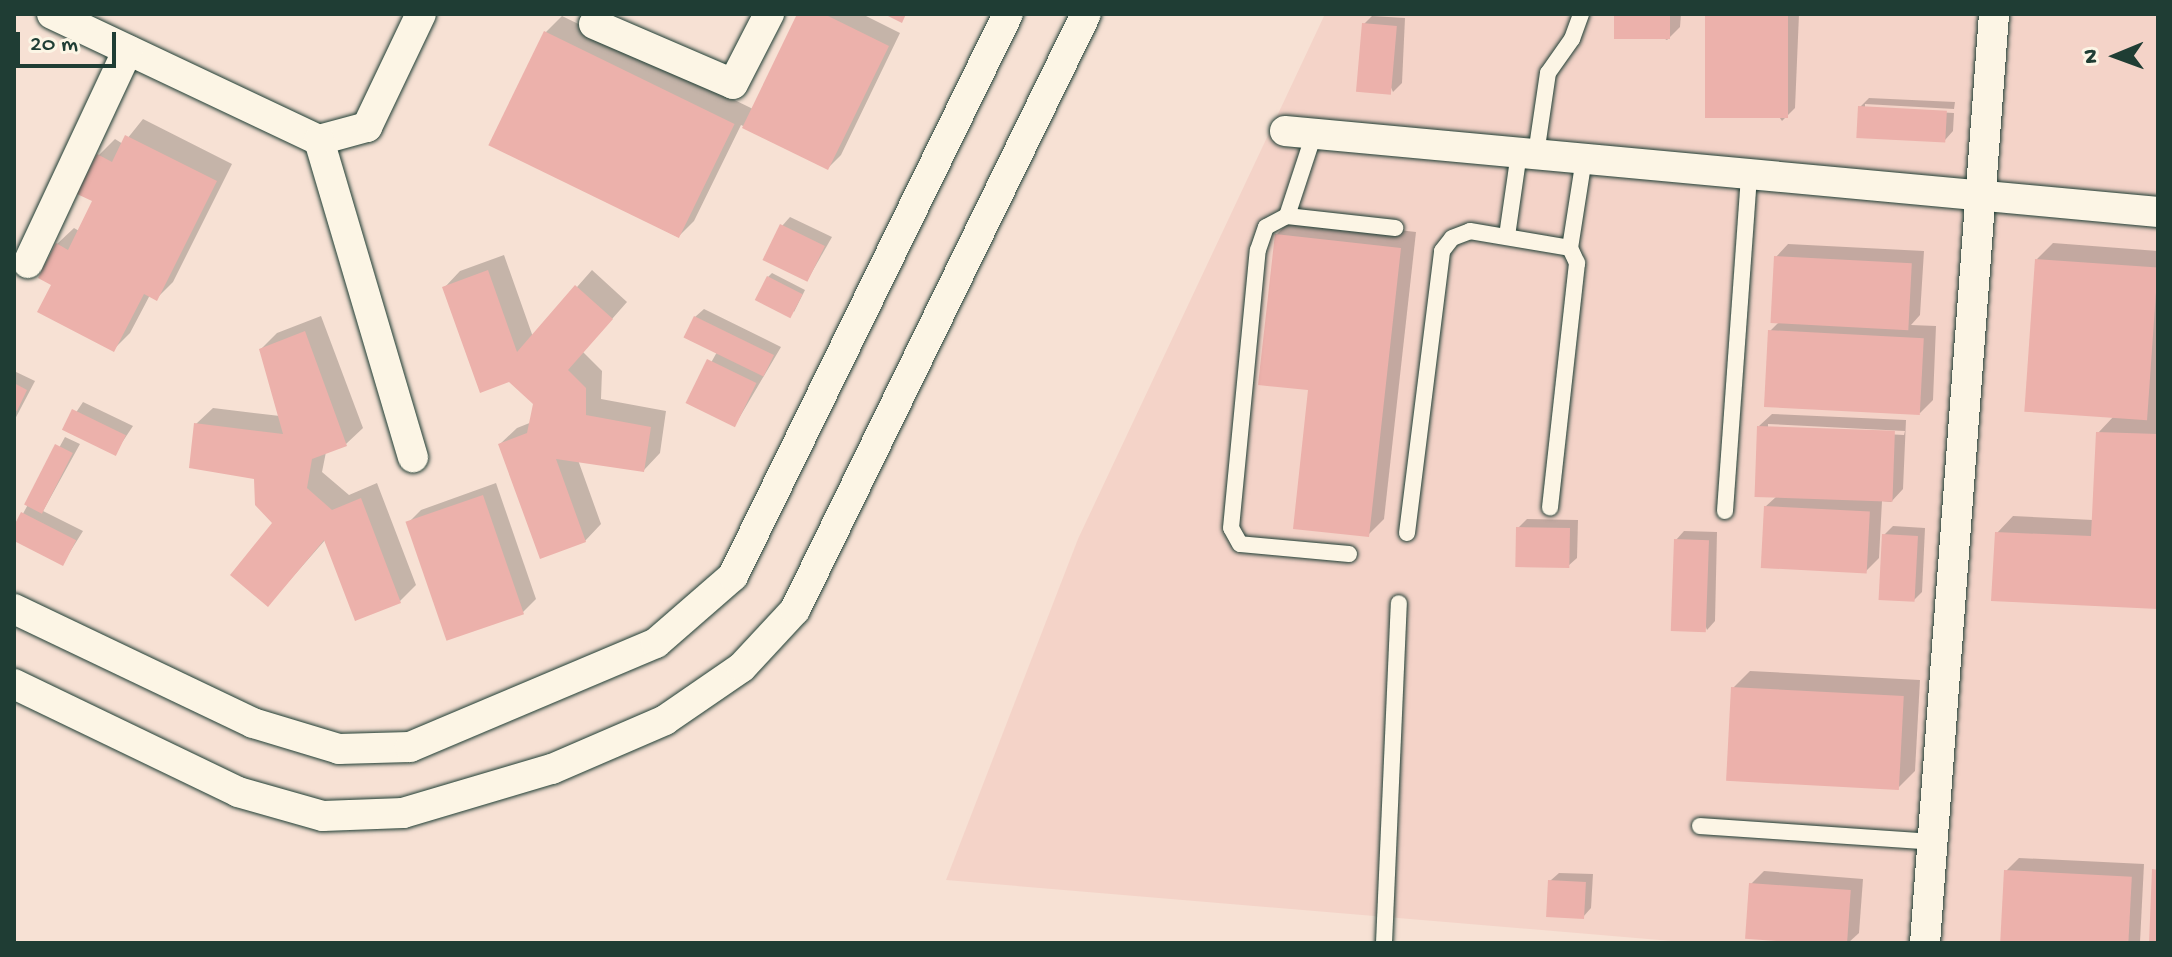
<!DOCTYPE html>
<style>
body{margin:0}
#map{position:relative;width:2172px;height:957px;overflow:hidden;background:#f7e1d4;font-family:"Gochi Hand",sans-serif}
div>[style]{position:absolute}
.built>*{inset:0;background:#f4d3c8}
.shadow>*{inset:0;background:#0003}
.building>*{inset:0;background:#ecb1ab;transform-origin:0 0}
.roads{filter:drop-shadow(0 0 2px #1f3d34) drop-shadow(0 0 2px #1f3d34)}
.lane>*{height:16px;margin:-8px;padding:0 8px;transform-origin:8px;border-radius:8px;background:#fcf5e5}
.street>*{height:30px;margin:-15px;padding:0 15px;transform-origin:15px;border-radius:15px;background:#fcf5e5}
span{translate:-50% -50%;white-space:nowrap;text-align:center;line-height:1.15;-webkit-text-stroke:6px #fcf5e5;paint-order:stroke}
.frame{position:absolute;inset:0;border:16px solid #1f3d34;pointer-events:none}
.north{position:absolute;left:2076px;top:16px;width:80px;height:80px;-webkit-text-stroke:6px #fcf5e5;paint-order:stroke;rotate:269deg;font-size:22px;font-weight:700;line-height:32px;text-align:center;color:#1f3d34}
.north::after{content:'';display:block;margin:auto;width:28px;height:36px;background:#1f3d34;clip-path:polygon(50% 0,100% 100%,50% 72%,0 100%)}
.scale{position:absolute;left:16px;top:32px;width:100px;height:36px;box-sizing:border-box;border:4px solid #1f3d34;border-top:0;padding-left:10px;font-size:24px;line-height:28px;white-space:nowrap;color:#1f3d34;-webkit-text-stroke:6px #fcf5e5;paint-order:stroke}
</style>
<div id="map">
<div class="built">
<i style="clip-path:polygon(1325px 14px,2158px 14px,2158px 943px,1695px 943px,946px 880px,1078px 539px)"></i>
</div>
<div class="shadow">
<i style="clip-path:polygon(799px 14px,862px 14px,900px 33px,841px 155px,828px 168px,741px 125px,694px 221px,678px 237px,492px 145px,546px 32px,562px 16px,753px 109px)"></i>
<i style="clip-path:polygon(1616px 14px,1681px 14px,1680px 27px,1667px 40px)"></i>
<i style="clip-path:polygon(1707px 14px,1799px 14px,1795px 108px,1782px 121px)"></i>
<i style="clip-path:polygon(1372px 16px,1405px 18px,1402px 83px,1393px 92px,1364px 24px)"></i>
<i style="clip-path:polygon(1869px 98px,1955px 102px,1954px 109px,1865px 104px,1865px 108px,1954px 113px,1953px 131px,1945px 140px,1860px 107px)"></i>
<i style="clip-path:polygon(143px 119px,232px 164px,173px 282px,157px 298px,150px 295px,130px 333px,114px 349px,53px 284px,57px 244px,74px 228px,79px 231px,94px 200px,98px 156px,115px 139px,123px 144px)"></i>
<i style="clip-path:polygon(790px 217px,832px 237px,808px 279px,782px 226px)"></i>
<i style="clip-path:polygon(1293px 218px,1416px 232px,1384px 519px,1368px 535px,1276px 235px)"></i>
<i style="clip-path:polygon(2053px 243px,2158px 251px,2158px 606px,1997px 533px,2013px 516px,2093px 520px,2098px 433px,2114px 416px,2036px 260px)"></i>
<i style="clip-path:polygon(1788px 244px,1924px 251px,1920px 315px,1911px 325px,1936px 326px,1933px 400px,1920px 413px,1770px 331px,1780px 321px,1776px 257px)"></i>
<i style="clip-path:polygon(504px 255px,533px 337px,592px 270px,627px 302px,583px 352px,602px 371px,601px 399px,666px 411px,660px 453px,644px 470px,578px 460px,601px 524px,585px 541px,500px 444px,517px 428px,532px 422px,535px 403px,444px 288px,460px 271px)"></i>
<i style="clip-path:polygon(772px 273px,805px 290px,794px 312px,768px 277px)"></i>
<i style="clip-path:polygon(704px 309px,781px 347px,735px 425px,689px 402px,717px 352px,695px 317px)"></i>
<i style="clip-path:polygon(321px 316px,363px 428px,346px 444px,326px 452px,322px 472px,349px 495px,377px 483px,416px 585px,400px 601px,326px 539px,268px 605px,275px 523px,256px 477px,196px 424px,213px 408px,280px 416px,261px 349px,277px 333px)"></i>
<i style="clip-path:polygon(14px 371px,35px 381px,14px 421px)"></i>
<i style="clip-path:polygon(83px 402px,133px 426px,115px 453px,65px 429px)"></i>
<i style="clip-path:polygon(evenodd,1772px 414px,1906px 420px,1903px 489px,1891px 502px,1882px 501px,1879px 558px,1866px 571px,1765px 507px,1777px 496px,1759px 426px,1772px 414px,1768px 424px,1905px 431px,1904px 435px,1768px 428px,1768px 424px)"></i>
<i style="clip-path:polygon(65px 437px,80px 444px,43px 511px,83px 531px,63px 563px,14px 538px,14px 530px)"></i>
<i style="clip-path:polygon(496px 483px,536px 599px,523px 612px,448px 638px,408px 523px,421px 510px)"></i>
<i style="clip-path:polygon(1527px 519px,1578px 520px,1577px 558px,1568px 566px,1518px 528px)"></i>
<i style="clip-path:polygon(1893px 526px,1925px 528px,1922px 592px,1914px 600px,1884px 535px)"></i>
<i style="clip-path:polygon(1684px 531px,1717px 532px,1715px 621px,1707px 630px,1676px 540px)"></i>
<i style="clip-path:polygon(1750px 671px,1920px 680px,1915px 771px,1899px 787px,1733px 688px)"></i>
<i style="clip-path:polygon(2019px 858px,2144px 864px,2140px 942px,2003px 943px,2006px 871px)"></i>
<i style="clip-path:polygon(1764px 871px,1863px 879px,1859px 933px,1848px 943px,1746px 937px,1751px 884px)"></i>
<i style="clip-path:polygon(1559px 873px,1593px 874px,1591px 908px,1583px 917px,1550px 881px)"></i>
</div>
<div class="building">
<i style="clip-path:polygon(797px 14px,824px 14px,889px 46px,828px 170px,742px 128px)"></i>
<i style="clip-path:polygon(884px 14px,906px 14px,902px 23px)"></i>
<i style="left:1614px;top:14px;width:56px;height:25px"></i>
<i style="left:1705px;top:14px;width:83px;height:104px"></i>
<i style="left:1362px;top:23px;width:35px;height:69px;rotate:5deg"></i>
<i style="left:544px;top:31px;width:212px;height:127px;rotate:26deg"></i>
<i style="left:1858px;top:106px;width:89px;height:32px;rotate:3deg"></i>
<i style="clip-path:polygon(125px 135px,217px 181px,157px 301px,144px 294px,114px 352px,37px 312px,51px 285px,38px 278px,56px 243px,68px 250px,92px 201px,77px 194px,97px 154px,112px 162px)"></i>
<i style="left:780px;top:224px;width:50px;height:40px;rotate:26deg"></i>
<i style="clip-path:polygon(1275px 234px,1401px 248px,1369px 537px,1293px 529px,1308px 390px,1258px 385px)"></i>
<i style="left:1774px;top:256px;width:138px;height:67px;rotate:3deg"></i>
<i style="left:2035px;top:259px;width:123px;height:153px;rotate:4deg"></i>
<i style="clip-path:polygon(488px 270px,517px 352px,575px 285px,613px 319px,568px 370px,586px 388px,586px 415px,651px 427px,644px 472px,556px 459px,586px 542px,540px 559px,498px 444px,527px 433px,533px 404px,509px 382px,480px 393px,442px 287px)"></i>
<i style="left:767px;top:276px;width:40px;height:27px;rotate:27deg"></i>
<i style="left:694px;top:316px;width:89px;height:24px;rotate:26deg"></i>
<i style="left:1768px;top:330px;width:156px;height:77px;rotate:3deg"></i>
<i style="clip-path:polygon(305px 331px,347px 446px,312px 459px,307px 488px,332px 510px,361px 498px,401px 603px,355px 621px,324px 540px,268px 607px,230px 575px,272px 523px,255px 505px,254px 479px,189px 468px,194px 423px,283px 434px,259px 349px)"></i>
<i style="left:707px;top:359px;width:55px;height:49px;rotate:26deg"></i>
<i style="clip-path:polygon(14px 383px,27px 390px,17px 411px,14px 410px)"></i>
<i style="left:72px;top:409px;width:60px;height:23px;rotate:26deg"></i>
<i style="left:1757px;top:426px;width:138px;height:71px;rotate:2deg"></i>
<i style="clip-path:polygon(2096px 432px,2158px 434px,2158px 609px,1991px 601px,1995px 532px,2091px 536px)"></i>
<i style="left:55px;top:444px;width:20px;height:68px;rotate:27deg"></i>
<i style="left:483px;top:495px;width:126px;height:82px;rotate:71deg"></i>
<i style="left:1764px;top:506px;width:106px;height:62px;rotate:3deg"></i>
<i style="left:21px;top:512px;width:62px;height:29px;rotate:27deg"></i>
<i style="left:1516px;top:527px;width:54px;height:40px;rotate:1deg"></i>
<i style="left:1882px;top:534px;width:36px;height:66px;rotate:3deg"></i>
<i style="left:1674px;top:539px;width:35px;height:92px;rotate:2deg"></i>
<i style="left:1731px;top:687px;width:173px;height:94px;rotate:3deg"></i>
<i style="clip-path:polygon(2152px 869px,2158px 870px,2158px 943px,2149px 943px)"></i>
<i style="left:2004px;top:870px;width:128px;height:73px;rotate:3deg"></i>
<i style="left:1548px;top:880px;width:38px;height:37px;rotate:3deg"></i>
<i style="left:1749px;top:883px;width:102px;height:56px;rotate:4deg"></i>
</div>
<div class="roads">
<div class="lane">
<i style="left:1536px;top:154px;width:82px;rotate:-81.6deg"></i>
<i style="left:1548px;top:73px;width:42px;rotate:-54.8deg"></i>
<i style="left:1572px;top:39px;width:27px;rotate:-70deg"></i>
<i style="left:1287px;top:216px;width:86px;rotate:-71.8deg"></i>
<i style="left:1507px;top:236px;width:84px;rotate:-81.8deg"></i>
<i style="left:1570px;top:248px;width:90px;rotate:-81.1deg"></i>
<i style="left:1725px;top:511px;width:337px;rotate:-85.9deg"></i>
<i style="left:1407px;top:533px;width:284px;rotate:-82.9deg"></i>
<i style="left:1442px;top:251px;width:16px;rotate:-52deg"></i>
<i style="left:1452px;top:238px;width:19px;rotate:-21deg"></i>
<i style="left:1470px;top:231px;width:101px;rotate:9.6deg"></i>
<i style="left:1570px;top:248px;width:17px;rotate:65deg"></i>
<i style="left:1577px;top:263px;width:246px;rotate:96.3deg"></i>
<i style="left:1349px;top:554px;width:109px;rotate:-174.8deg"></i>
<i style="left:1240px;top:544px;width:18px;rotate:-119deg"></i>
<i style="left:1231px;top:528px;width:279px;rotate:-84.5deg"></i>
<i style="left:1258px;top:250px;width:24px;rotate:-71deg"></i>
<i style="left:1266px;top:227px;width:24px;rotate:-28deg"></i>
<i style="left:1287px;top:216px;width:109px;rotate:6.3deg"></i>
<i style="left:1700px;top:826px;width:233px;rotate:3.9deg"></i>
<i style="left:1384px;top:943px;width:340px;rotate:-87.5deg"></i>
</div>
<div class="street">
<i style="left:52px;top:14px;width:295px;rotate:25.3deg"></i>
<i style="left:319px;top:140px;width:50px;rotate:-15.2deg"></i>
<i style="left:367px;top:127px;width:125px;rotate:-64.5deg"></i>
<i style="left:594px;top:24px;width:151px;rotate:23.3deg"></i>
<i style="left:733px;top:84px;width:79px;rotate:-62.8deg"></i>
<i style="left:1285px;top:131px;width:877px;rotate:5.3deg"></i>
<i style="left:319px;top:140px;width:331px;rotate:73.5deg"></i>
<i style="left:28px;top:263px;width:235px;rotate:-64.9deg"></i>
<i style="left:14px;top:609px;width:265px;rotate:25.5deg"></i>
<i style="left:253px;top:723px;width:90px;rotate:16.8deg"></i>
<i style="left:339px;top:749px;width:71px;rotate:-1.6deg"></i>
<i style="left:410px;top:747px;width:267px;rotate:-22.9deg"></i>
<i style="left:656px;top:643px;width:102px;rotate:-41deg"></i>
<i style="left:733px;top:576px;width:626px;rotate:-63.93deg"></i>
<i style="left:14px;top:684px;width:249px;rotate:25.7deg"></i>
<i style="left:238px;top:792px;width:88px;rotate:15.8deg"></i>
<i style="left:323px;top:816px;width:80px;rotate:-2.1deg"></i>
<i style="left:403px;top:813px;width:155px;rotate:-16.5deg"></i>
<i style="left:552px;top:769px;width:123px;rotate:-23.4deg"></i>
<i style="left:665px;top:720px;width:93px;rotate:-34.5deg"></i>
<i style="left:742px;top:667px;width:78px;rotate:-47.1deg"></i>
<i style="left:795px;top:610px;width:663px;rotate:-63.98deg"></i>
<i style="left:1925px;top:943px;width:932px;rotate:-85.75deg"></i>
</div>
</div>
<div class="frame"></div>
<div class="north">N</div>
<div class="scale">20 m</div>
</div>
